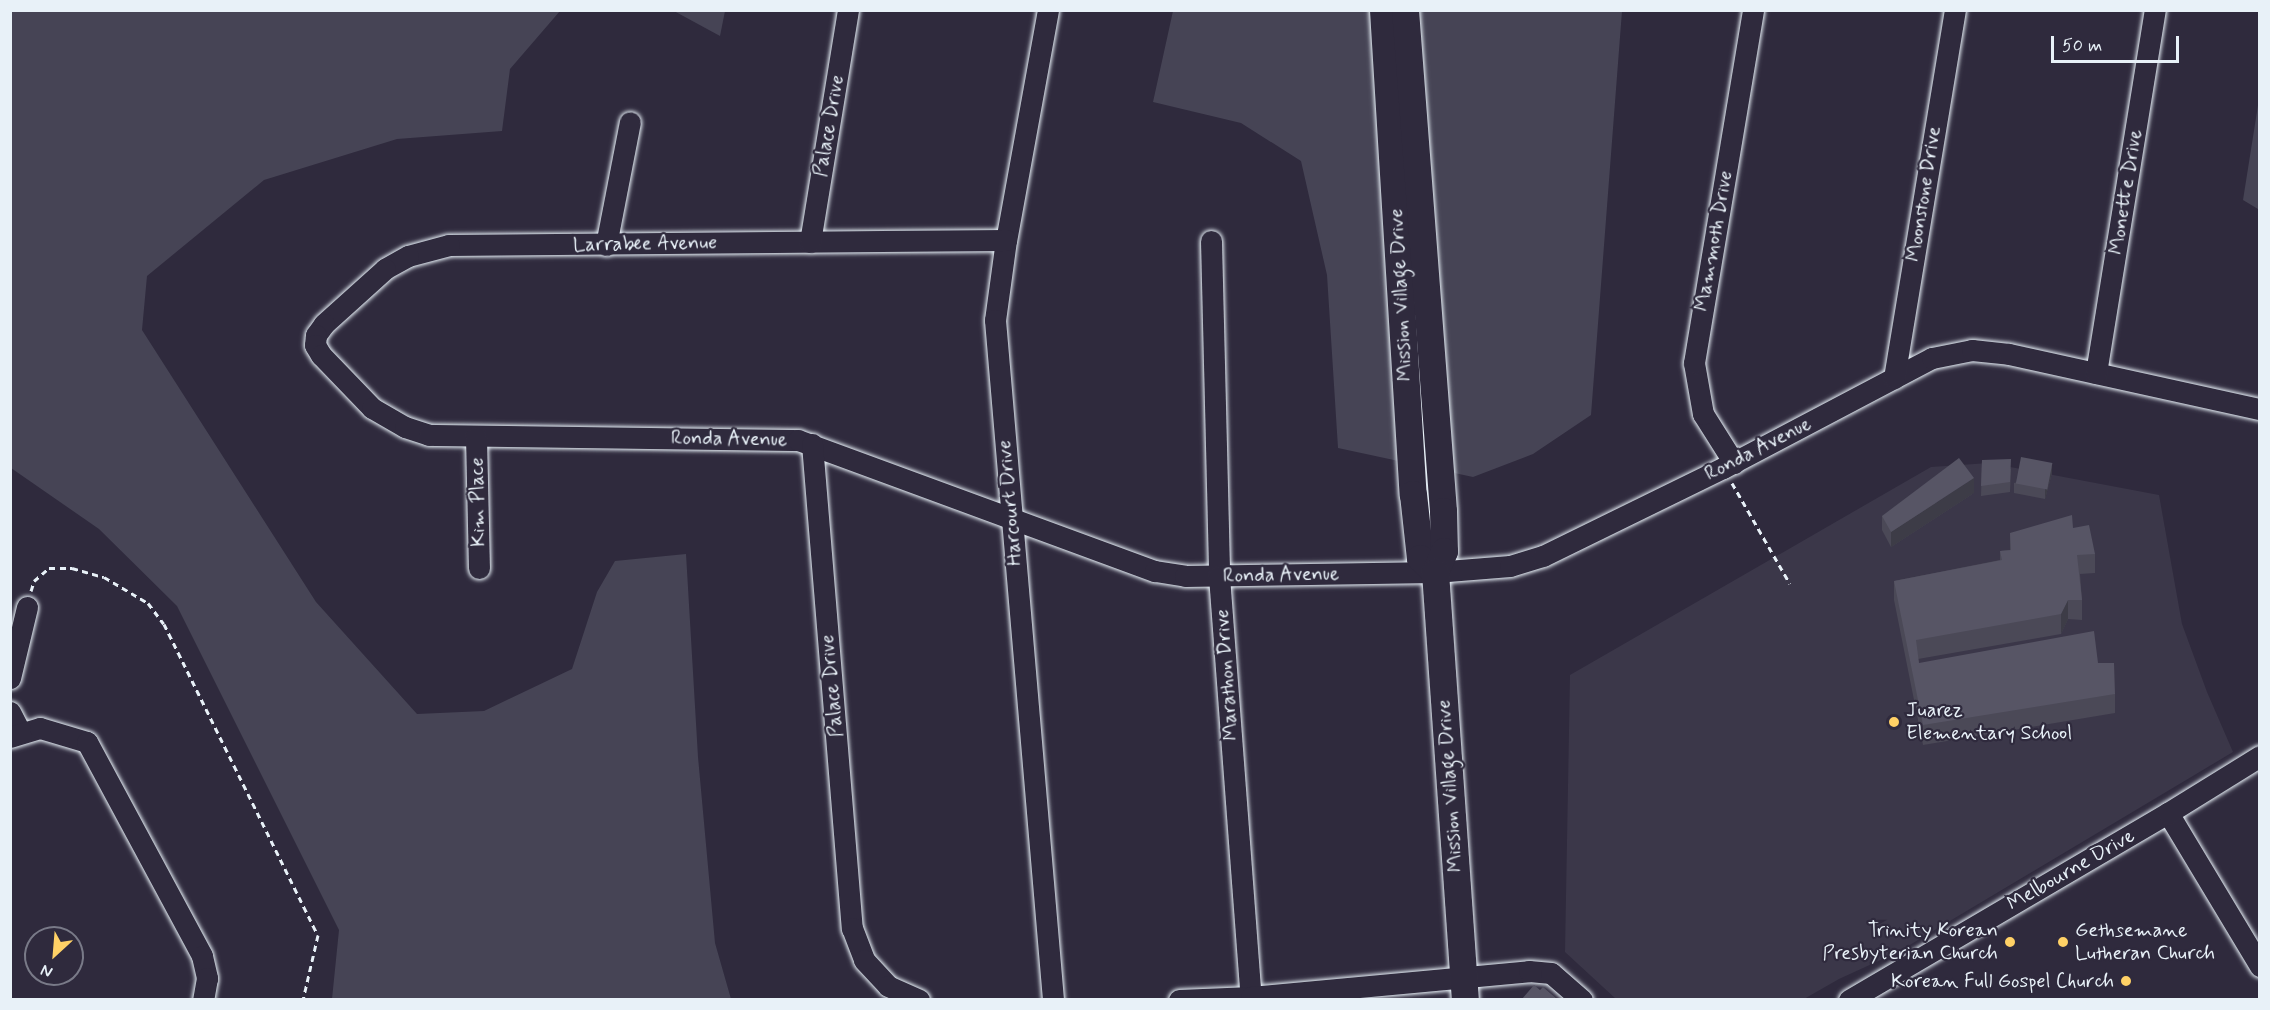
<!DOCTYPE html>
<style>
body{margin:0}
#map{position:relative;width:2270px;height:1010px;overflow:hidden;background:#2f2a3d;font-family:Mynerve,sans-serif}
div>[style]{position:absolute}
.built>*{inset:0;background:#3b3749}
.green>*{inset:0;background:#464455}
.path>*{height:3px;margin-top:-1.5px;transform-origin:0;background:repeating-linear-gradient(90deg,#e8f1f8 0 6px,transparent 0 10.5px)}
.roads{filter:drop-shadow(0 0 2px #e8f1f8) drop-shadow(0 0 2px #e8f1f8)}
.minor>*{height:21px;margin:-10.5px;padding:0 10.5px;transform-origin:10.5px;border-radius:10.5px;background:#2f2a3d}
.major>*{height:27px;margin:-13.5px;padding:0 13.5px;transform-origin:13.5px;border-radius:13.5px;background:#2f2a3d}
.wall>*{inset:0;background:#4b4957}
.shaded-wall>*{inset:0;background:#3d3c47}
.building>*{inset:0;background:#575565;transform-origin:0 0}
.dots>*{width:16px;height:16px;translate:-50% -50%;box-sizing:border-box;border:3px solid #2f2a3d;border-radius:50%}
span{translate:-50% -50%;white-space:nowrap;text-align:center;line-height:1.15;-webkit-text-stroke:4.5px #2f2a3d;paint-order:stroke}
.street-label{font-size:20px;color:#e8f1f8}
.poi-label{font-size:20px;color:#e8f1f8}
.left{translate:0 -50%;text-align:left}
.right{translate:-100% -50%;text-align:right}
.frame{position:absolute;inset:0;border:12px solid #e8f1f8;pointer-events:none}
.north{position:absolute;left:24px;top:926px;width:60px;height:60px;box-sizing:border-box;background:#2f2a3d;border:2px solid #797a88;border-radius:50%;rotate:206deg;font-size:16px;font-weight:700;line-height:24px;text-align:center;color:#e8f1f8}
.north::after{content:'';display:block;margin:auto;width:21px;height:27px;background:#ffd166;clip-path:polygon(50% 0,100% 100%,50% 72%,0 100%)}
.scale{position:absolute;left:2051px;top:36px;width:128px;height:27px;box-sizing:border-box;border:3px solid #e8f1f8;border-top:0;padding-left:8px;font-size:18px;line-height:21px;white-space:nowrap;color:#e8f1f8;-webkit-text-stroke:4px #2f2a3d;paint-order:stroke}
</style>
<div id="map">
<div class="built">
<i style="clip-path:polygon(1989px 463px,2159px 495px,2182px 624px,2207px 692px,2233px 752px,1898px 952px,1839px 979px,1804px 999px,1616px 999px,1565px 952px,1570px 675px,1931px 467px)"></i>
</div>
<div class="green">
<i style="clip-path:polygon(11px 10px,560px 11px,510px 69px,502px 131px,397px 139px,264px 180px,147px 276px,142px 330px,316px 602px,417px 714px,484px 711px,572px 669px,597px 592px,615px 561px,686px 554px,698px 757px,715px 943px,731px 999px,332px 999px,339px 930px,177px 606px,99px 529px,11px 468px)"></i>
<i style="clip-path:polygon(674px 11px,725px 11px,720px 36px)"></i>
<i style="clip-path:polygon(1173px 11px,1622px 11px,1591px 415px,1533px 454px,1473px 477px,1338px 448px,1327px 275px,1301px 161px,1241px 123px,1153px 102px)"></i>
<i style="clip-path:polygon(2259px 99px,2260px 208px,2258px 209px,2243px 200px)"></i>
</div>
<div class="path">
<i style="left:1732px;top:483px;width:116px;rotate:60.1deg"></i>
<i style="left:31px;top:591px;width:10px;rotate:-73deg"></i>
<i style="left:34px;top:581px;width:20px;rotate:-41deg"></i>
<i style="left:49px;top:568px;width:23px"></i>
<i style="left:72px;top:568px;width:33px;rotate:16deg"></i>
<i style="left:104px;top:577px;width:51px;rotate:30.6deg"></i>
<i style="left:148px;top:603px;width:26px;rotate:53deg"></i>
<i style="left:164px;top:624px;width:347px;rotate:63.7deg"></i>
<i style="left:318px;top:935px;width:67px;rotate:103deg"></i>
</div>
<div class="roads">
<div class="minor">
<i style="left:1048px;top:10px;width:234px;rotate:100.3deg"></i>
<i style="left:1006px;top:240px;width:81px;rotate:97.8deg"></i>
<i style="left:995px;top:320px;width:682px;rotate:85.12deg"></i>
<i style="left:1006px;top:240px;width:557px;rotate:179.49deg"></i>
<i style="left:449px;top:245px;width:42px;rotate:165deg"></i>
<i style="left:408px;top:256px;width:26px;rotate:151deg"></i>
<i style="left:385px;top:269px;width:82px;rotate:138deg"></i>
<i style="left:324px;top:324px;width:14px;rotate:126deg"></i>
<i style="left:316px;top:335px;width:10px;rotate:96deg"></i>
<i style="left:315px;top:345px;width:12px;rotate:59deg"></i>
<i style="left:321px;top:355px;width:74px;rotate:46.1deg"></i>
<i style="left:372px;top:408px;width:38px;rotate:30deg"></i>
<i style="left:405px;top:427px;width:25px;rotate:18deg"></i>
<i style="left:429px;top:435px;width:369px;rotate:0.8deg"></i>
<i style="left:798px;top:440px;width:380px;rotate:20.2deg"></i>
<i style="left:1155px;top:571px;width:30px;rotate:9deg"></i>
<i style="left:1185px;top:576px;width:250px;rotate:-0.9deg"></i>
<i style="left:1435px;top:572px;width:75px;rotate:-4.6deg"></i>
<i style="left:1510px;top:566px;width:34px;rotate:-17deg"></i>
<i style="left:1543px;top:556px;width:200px;rotate:-26.1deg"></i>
<i style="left:1723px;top:468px;width:236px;rotate:-27.8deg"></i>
<i style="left:1932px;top:358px;width:41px;rotate:-11.3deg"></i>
<i style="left:1972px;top:350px;width:37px;rotate:6deg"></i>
<i style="left:2009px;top:354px;width:257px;rotate:12.4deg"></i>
<i style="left:1211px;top:241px;width:335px;rotate:88.6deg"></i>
<i style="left:1219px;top:576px;width:425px;rotate:85.7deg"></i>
<i style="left:810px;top:242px;width:235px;rotate:-80.7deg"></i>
<i style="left:606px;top:245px;width:125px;rotate:-79deg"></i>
<i style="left:2096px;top:373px;width:368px;rotate:-80.8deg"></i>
<i style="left:1894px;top:378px;width:373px;rotate:-80.6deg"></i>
<i style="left:476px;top:437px;width:131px;rotate:88.7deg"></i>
<i style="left:812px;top:444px;width:486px;rotate:85.3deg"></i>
<i style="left:852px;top:928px;width:34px;rotate:69deg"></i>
<i style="left:864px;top:960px;width:35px;rotate:47deg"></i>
<i style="left:888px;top:986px;width:34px;rotate:24deg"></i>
<i style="left:1734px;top:463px;width:58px;rotate:-122.3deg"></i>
<i style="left:1703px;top:414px;width:52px;rotate:-100deg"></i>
<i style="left:1694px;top:363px;width:358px;rotate:-80.5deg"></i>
<i style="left:10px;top:678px;width:73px;rotate:-76.5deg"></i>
<i style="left:10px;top:712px;width:22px;rotate:63deg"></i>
<i style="left:10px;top:737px;width:31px;rotate:-17deg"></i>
<i style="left:40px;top:728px;width:49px;rotate:16.6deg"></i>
<i style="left:87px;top:742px;width:243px;rotate:61.7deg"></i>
<i style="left:202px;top:956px;width:23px;rotate:77deg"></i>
<i style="left:207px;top:978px;width:22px;rotate:100deg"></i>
<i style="left:2168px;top:813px;width:179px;rotate:59deg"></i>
<i style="left:1179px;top:1000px;width:72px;rotate:-2.4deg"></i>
<i style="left:1251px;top:997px;width:279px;rotate:-5.3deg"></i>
<i style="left:1529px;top:971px;width:22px;rotate:5deg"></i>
<i style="left:1551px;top:973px;width:41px;rotate:41.1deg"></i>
<i style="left:1849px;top:1000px;width:370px;rotate:-30.4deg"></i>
<i style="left:2168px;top:813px;width:108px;rotate:-31.8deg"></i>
</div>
<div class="major">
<i style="left:1383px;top:10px;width:485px;rotate:86.5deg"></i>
<i style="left:1413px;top:494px;width:64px;rotate:83.8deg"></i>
<i style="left:1420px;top:558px;width:21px;rotate:43deg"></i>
<i style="left:1405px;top:10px;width:502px;rotate:85.66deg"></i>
<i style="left:1443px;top:511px;width:40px;rotate:88.6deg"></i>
<i style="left:1444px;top:551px;width:23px;rotate:113deg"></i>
<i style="left:1435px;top:572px;width:429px;rotate:86deg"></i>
</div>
</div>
<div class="wall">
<i style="clip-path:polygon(1982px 460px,2011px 469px,2010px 492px,1981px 496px)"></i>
<i style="clip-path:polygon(2052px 473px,2045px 499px,2014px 493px,2014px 483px)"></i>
<i style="clip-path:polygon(1974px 493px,1891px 547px,1882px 530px,1882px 516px)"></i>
<i style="clip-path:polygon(2073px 528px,2095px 554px,2095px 573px,2080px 574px,2082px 600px,2082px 620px,2068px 619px,2061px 634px,1918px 659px,1919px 663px,2098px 663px,2115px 694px,2115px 713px,1923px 745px,1894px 600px,1894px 581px,2000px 560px,2000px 551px,2010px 550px,2010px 533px)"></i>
</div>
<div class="shaded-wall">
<i style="clip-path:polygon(2052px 463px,2052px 473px,2045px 499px,2045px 489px)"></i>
<i style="clip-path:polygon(1974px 478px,1974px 493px,1891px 547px,1891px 532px)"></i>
<i style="clip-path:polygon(2068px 600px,2068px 619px,2061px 634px,2061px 614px)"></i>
</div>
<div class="building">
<i style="left:2021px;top:457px;width:32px;height:27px;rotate:11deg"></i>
<i style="clip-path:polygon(1959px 458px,1974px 478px,1891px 532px,1882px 516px)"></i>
<i style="clip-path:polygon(2011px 459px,2010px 482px,1981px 486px,1982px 460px)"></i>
<i style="clip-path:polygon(2072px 515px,2073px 528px,2089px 525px,2095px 554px,2077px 555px,2082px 600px,2068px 600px,2061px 614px,1916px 640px,1919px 663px,2094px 631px,2098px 663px,2114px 663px,2115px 694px,1923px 725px,1894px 581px,2002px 560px,2000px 551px,2011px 550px,2010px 533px)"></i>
<i style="clip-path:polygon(1534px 985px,1540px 990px,1543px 987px,1557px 999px,1522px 999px)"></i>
</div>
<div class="dots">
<i style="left:1894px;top:722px;background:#ffd166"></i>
<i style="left:2010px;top:942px;background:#ffd166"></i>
<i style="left:2063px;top:942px;background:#ffd166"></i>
<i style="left:2126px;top:981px;background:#ffd166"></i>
</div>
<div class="street-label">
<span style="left:829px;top:126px;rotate:-80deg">Palace Drive</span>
<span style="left:2126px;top:192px;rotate:-81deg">Monette Drive</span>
<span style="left:1924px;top:194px;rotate:-81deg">Moonstone Drive</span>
<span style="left:1714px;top:241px;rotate:-80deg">Mammoth Drive</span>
<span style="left:645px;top:244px;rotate:-1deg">Larrabee Avenue</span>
<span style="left:1401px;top:295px;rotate:-93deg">Mission Village Drive</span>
<span style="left:729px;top:439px;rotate:1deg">Ronda Avenue</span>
<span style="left:1758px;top:449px;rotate:-27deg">Ronda Avenue</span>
<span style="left:478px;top:502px;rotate:-91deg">Kim Place</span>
<span style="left:1010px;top:503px;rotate:-95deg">Harcourt Drive</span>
<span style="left:1281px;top:575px;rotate:-1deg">Ronda Avenue</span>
<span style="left:1227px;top:675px;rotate:-94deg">Marathon Drive</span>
<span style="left:832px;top:686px;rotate:-95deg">Palace Drive</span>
<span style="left:1450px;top:786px;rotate:-94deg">Mission Village Drive</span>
<span style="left:2071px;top:870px;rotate:-30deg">Melbourne Drive</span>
</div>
<div class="poi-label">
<span class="left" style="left:1906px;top:722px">Juarez<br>Elementary School</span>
<span class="right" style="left:1998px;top:942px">Trinity Korean<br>Presbyterian Church</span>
<span class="left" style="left:2075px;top:942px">Gethsemane<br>Lutheran Church</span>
<span class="right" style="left:2114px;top:981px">Korean Full Gospel Church</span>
</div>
<div class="frame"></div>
<div class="north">N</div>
<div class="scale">50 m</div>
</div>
